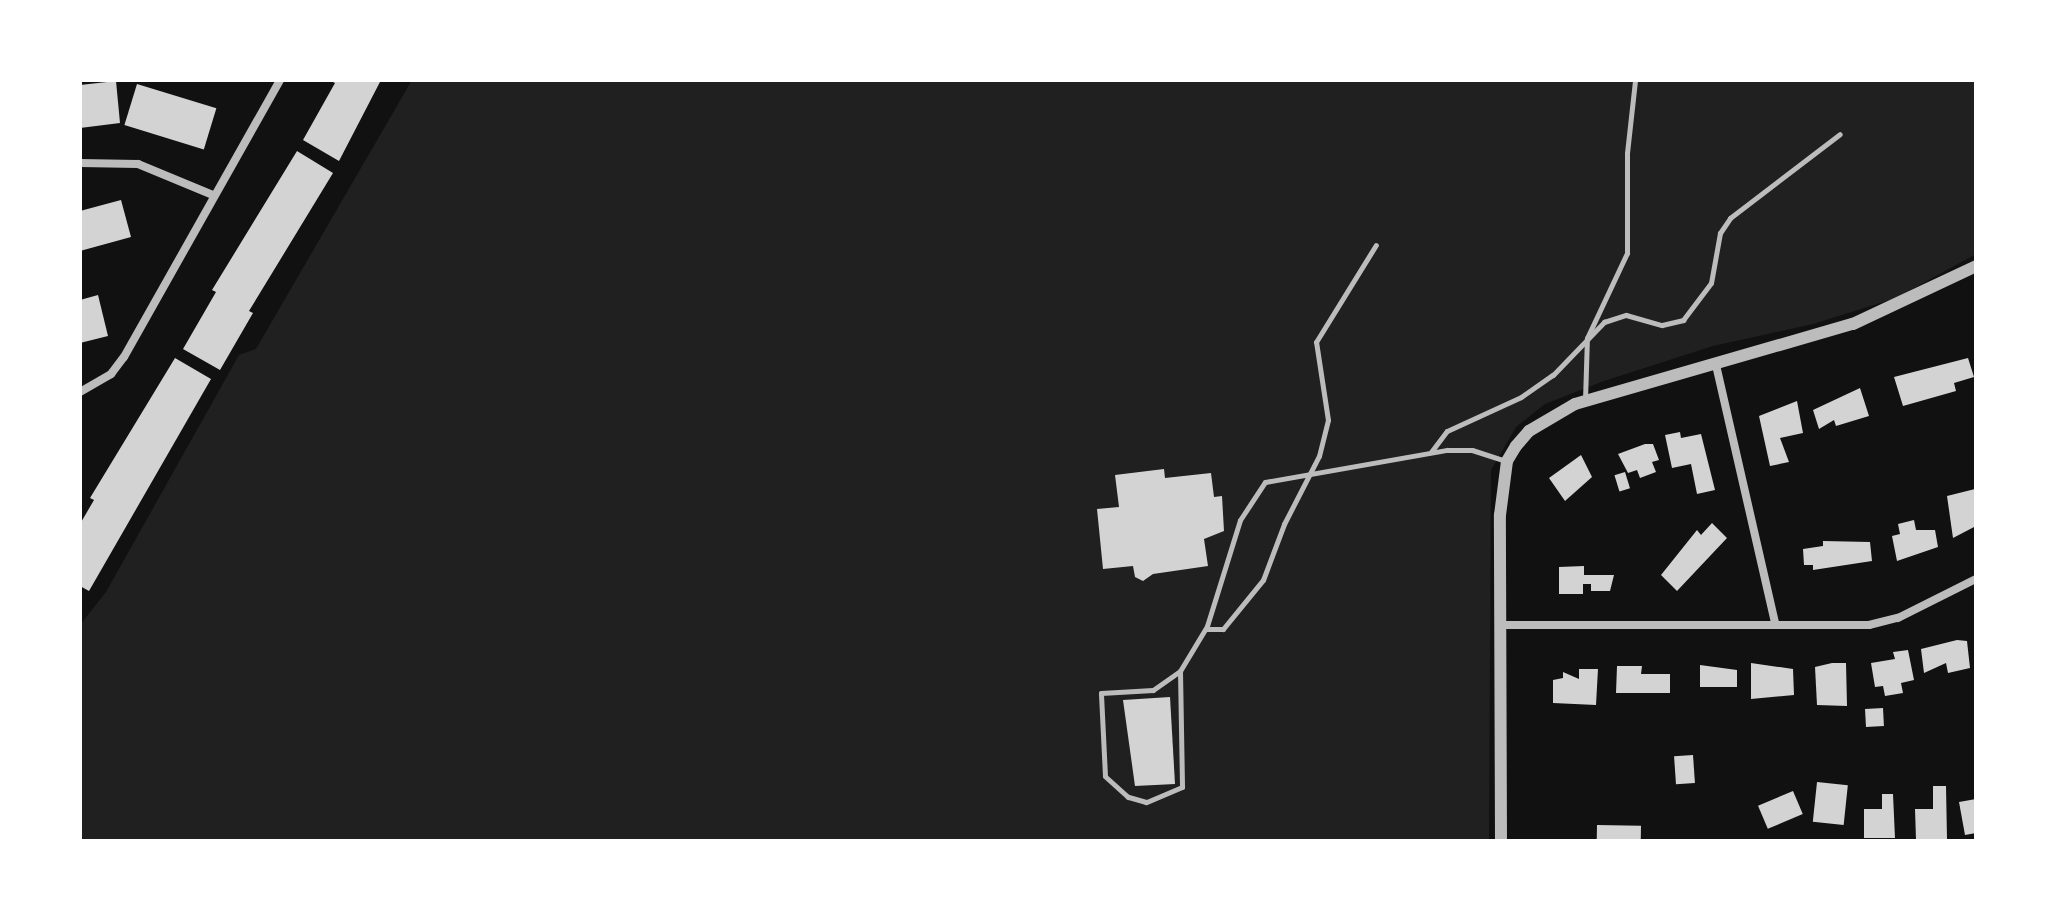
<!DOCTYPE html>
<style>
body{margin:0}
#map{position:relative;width:2056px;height:921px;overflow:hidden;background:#111;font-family:"Space Grotesk",sans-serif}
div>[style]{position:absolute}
.green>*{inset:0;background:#202020}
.building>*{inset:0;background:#d3d3d3;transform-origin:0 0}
.service>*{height:5px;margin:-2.5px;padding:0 2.5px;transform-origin:2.5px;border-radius:2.5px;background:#bcbcbc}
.minor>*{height:8px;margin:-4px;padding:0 4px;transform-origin:4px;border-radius:4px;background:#bcbcbc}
.tertiary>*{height:12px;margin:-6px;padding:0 6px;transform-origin:6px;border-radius:6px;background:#bcbcbc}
span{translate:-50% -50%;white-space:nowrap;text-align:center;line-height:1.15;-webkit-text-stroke:8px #fff;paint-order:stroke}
.frame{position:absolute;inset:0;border:82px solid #fff;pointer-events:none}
</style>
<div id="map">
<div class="green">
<i style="clip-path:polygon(412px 80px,1976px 80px,1976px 254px,1896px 298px,1813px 324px,1713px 346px,1604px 381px,1545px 404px,1516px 427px,1491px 470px,1489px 841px,80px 841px,80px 625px,106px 592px,239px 355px,256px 349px)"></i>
</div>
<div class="building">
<i style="clip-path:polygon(329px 80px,381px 80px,339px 161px,303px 140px,335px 83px)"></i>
<i style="clip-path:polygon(116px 81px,120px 123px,80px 128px,80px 85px)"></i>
<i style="left:137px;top:84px;width:83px;height:43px;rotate:17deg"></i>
<i style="clip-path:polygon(297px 151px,333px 173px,249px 311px,253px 313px,220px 370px,183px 349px,216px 292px,212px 290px)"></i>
<i style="clip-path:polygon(121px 200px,131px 237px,80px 251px,80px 211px)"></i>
<i style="clip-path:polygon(98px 295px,108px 336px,80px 343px,80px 300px)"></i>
<i style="clip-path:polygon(175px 358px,211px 379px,89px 591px,80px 586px,80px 524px,94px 500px,90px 498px)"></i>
<i style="clip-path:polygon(1968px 358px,1974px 377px,1954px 383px,1956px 391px,1903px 406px,1894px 377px)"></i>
<i style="clip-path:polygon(1860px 388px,1869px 416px,1836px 426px,1834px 420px,1819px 429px,1813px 410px)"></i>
<i style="clip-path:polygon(1797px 401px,1803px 433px,1780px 438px,1789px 462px,1770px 466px,1759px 416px)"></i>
<i style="clip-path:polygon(1680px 432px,1681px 438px,1701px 434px,1715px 490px,1697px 494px,1691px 464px,1672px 468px,1665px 435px)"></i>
<i style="clip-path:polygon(1645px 444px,1653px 444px,1659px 460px,1652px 462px,1656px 472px,1640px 478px,1637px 470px,1628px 473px,1618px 454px)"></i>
<i style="clip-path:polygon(1581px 455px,1592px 477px,1565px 501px,1549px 478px)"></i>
<i style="clip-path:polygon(1164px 469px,1165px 478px,1211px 473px,1214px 497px,1222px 496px,1224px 531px,1204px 539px,1208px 566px,1153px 574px,1143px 581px,1135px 577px,1133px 566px,1103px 569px,1097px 509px,1119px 507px,1115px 475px)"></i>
<i style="left:1625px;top:472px;width:17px;height:11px;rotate:73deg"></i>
<i style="clip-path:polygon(1975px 489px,1976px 526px,1953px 538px,1947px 496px)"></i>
<i style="clip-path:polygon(1914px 520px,1916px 530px,1935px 530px,1938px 547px,1897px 561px,1892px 536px,1900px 534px,1898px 524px)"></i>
<i style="clip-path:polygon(1712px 523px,1727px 538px,1677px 591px,1661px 575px,1697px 530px,1701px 535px)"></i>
<i style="clip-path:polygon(1823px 541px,1870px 542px,1872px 561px,1813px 570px,1813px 565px,1804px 565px,1803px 549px,1823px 546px)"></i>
<i style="clip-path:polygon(1584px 566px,1584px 575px,1614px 575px,1610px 591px,1591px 591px,1591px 584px,1583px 584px,1583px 594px,1559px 594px,1559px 567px)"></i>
<i style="clip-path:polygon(1957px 640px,1967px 641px,1970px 668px,1948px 673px,1946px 663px,1924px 673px,1921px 649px)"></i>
<i style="clip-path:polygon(1908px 650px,1914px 680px,1901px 683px,1903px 693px,1885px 696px,1883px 686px,1875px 687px,1871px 663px,1895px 659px,1893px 652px)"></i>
<i style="clip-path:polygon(1751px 663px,1793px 669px,1794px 695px,1751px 699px)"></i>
<i style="clip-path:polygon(1832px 663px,1846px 663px,1847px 706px,1817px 705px,1815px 667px)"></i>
<i style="clip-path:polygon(1700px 665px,1737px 670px,1737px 687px,1700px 687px)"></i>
<i style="clip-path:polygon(1617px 666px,1642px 666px,1641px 674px,1670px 674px,1670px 693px,1616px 693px)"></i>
<i style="clip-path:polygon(1579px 669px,1598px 669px,1596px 705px,1553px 703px,1553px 680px,1563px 678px,1563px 672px,1579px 679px)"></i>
<i style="clip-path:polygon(1170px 697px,1175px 784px,1135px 786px,1123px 700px)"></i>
<i style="left:1883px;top:708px;width:18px;height:18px;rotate:87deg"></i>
<i style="left:1693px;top:755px;width:28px;height:19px;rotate:86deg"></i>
<i style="left:1817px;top:782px;width:31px;height:40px;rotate:6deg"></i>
<i style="clip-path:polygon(1933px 786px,1946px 786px,1947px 839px,1916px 840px,1915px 809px,1933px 809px)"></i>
<i style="left:1793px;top:791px;width:25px;height:38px;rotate:67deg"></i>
<i style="clip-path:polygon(1882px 794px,1893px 794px,1895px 838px,1864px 838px,1864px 809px,1882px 809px)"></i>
<i style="clip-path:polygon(1976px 799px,1976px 833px,1965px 835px,1959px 802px)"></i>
<i style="left:1597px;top:825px;width:44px;height:16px;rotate:1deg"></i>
</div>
<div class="service">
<i style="left:1585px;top:400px;width:62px;rotate:-88.2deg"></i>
<i style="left:1587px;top:338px;width:94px;rotate:-64.8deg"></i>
<i style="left:1627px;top:253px;width:100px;rotate:-90deg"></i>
<i style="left:1627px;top:153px;width:73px;rotate:-83.7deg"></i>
<i style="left:1431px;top:452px;width:26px;rotate:-53deg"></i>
<i style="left:1447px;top:431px;width:81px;rotate:-24.7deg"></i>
<i style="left:1521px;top:397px;width:39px;rotate:-35deg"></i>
<i style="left:1553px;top:375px;width:74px;rotate:-46.1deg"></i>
<i style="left:1604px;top:322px;width:23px;rotate:-18deg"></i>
<i style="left:1626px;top:315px;width:37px;rotate:16deg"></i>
<i style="left:1662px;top:325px;width:22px;rotate:-13deg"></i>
<i style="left:1683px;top:320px;width:46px;rotate:-52.9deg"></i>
<i style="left:1711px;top:283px;width:51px;rotate:-79.8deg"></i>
<i style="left:1720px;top:233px;width:18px;rotate:-56deg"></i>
<i style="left:1730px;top:218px;width:138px;rotate:-37.4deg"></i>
<i style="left:1206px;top:629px;width:17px"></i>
<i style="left:1223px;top:629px;width:63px;rotate:-50.8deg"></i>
<i style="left:1263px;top:580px;width:60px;rotate:-69.4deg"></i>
<i style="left:1284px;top:524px;width:76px;rotate:-62.8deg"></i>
<i style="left:1319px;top:456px;width:37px;rotate:-76deg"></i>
<i style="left:1328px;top:420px;width:79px;rotate:-98.7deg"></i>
<i style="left:1316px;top:342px;width:114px;rotate:-58.3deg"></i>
<i style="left:1180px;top:671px;width:116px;rotate:89deg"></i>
<i style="left:1182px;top:787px;width:39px;rotate:157deg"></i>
<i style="left:1146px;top:802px;width:19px;rotate:-164deg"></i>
<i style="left:1128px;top:797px;width:31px;rotate:-138deg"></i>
<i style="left:1105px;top:776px;width:83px;rotate:-92.8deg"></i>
<i style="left:1101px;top:693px;width:52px;rotate:-3.3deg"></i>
<i style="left:1153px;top:690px;width:33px;rotate:-35deg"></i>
<i style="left:1180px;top:671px;width:52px;rotate:-59deg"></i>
<i style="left:1207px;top:626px;width:111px;rotate:-72.7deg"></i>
<i style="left:1240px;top:520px;width:45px;rotate:-56.7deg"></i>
<i style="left:1265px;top:482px;width:185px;rotate:-10deg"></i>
<i style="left:1447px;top:450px;width:25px"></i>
<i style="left:1472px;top:450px;width:36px;rotate:18deg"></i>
</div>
<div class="minor">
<i style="left:80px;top:163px;width:58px;rotate:1deg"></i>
<i style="left:138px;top:164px;width:81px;rotate:22.5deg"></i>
<i style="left:1716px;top:365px;width:264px;rotate:77.1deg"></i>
<i style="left:80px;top:392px;width:36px;rotate:-30deg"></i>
<i style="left:111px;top:374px;width:21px;rotate:-53deg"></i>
<i style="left:124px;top:357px;width:318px;rotate:-60.6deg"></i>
<i style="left:1501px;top:625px;width:368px"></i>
<i style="left:1869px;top:625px;width:30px;rotate:-14deg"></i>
<i style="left:1898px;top:618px;width:87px;rotate:-26.6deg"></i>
</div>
<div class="tertiary">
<i style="left:1501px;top:841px;width:326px;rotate:-90.2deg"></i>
<i style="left:1500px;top:515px;width:54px;rotate:-82.6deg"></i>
<i style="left:1507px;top:461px;width:17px;rotate:-59deg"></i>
<i style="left:1516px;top:446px;width:20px;rotate:-49deg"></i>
<i style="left:1529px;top:431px;width:53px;rotate:-30.4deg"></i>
<i style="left:1575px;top:404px;width:289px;rotate:-16.1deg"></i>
<i style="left:1853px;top:324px;width:136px;rotate:-25.2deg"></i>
</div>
<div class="frame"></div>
</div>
